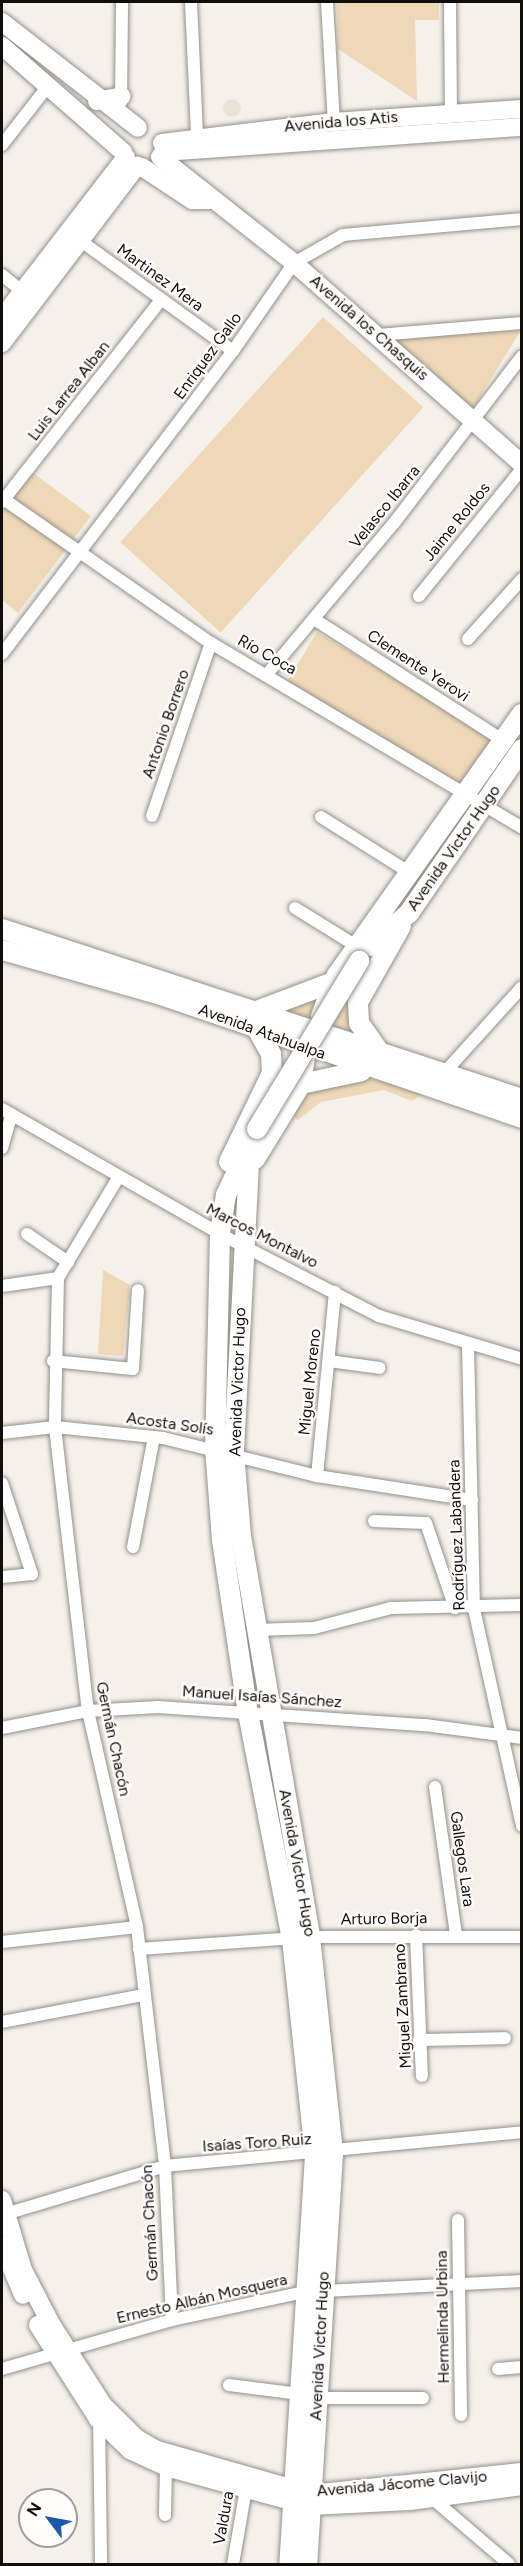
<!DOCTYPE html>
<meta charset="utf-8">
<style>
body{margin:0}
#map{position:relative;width:523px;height:2566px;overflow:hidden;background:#f5f0ea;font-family:Figtree,sans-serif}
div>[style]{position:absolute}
.built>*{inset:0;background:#ebe2d6}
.round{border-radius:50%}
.green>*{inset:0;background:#eed8b7;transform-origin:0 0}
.roads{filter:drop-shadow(0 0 2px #93908a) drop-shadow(0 0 2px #93908a)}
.street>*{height:12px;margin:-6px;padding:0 6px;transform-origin:6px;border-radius:6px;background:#fff}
.secondary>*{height:18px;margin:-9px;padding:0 9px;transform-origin:9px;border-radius:9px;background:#fff}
.primary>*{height:20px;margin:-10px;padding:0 10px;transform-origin:10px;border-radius:10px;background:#fff}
.bridges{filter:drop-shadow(0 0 2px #93908a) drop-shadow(0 0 2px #93908a)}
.primary-bridge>*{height:20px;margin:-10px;padding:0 10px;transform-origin:10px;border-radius:10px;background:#fff}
span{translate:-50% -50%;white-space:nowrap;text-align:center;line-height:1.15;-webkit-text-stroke:4.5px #fffefd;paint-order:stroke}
.street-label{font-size:16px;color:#0f0e0c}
.frame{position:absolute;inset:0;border:3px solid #0f0e0c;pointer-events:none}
.north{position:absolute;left:18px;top:2488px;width:60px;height:60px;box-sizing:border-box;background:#fffefd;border:2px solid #9f9e9d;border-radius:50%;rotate:302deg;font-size:16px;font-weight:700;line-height:24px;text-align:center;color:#0f0e0c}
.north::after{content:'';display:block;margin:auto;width:21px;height:27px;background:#1d59aa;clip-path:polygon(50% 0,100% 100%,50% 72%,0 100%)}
</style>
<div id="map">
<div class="built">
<i class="round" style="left:223px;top:99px;width:18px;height:18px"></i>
</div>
<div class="green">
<i style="clip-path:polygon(337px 2px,439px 2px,439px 20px,415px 20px,417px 101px,338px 49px)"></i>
<i style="left:323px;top:317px;width:135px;height:303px;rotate:42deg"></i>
<i style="clip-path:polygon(521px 330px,473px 408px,392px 337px)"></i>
<i style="clip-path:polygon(32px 472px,91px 516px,18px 613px,2px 600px,2px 513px)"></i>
<i style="left:317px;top:632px;width:208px;height:58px;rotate:31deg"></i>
<i style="clip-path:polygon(324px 993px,308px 1018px,275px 1007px)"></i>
<i style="clip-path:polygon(345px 999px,352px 1000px,353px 1035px,329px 1027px)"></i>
<i style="clip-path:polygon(354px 1075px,426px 1092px,412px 1101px,384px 1090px,321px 1102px,298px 1120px,288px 1112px,308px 1091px)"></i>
<i style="clip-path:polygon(103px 1270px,130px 1285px,123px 1356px,98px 1354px)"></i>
</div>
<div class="roads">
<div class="street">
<i style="left:191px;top:2px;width:134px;rotate:87.4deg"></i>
<i style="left:327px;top:2px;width:120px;rotate:86.7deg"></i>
<i style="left:450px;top:2px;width:110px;rotate:89.5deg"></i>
<i style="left:121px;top:102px;width:100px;rotate:-89.4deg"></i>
<i style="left:2px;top:145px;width:75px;rotate:-52.1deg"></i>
<i style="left:74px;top:236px;width:196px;rotate:35.9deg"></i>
<i style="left:2px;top:275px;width:26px;rotate:39deg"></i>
<i style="left:378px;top:335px;width:144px;rotate:-4.8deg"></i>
<i style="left:2px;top:498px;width:254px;rotate:34.8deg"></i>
<i style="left:211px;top:643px;width:362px;rotate:30.7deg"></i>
<i style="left:2px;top:502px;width:257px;rotate:-51.8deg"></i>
<i style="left:419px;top:596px;width:164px;rotate:-51deg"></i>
<i style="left:314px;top:619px;width:226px;rotate:32.7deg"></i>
<i style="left:468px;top:639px;width:81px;rotate:-48deg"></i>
<i style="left:2px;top:654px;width:381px;rotate:-52.7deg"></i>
<i style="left:233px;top:351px;width:107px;rotate:-55.3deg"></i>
<i style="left:294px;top:263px;width:56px;rotate:-29.7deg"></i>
<i style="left:343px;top:235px;width:180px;rotate:-5.1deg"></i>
<i style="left:268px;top:673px;width:196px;rotate:-50deg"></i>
<i style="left:394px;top:523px;width:210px;rotate:-52.5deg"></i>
<i style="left:152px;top:816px;width:183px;rotate:-71.2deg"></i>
<i style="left:321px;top:817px;width:107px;rotate:32.1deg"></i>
<i style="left:295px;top:908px;width:74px;rotate:31.8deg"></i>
<i style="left:444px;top:1073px;width:116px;rotate:-47.8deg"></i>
<i style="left:2px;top:1109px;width:251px;rotate:29.8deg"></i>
<i style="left:220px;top:1234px;width:179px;rotate:27.3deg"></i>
<i style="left:379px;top:1316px;width:149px;rotate:16.7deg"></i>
<i style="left:2px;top:1148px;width:35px;rotate:-74deg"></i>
<i style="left:118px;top:1178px;width:117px;rotate:121deg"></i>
<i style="left:58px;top:1278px;width:149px;rotate:91.2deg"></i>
<i style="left:55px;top:1427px;width:286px;rotate:83.4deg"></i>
<i style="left:88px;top:1711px;width:221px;rotate:77.2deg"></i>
<i style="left:137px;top:1927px;width:241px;rotate:83.3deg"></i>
<i style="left:165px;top:2166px;width:154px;rotate:87.4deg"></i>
<i style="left:27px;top:1234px;width:50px;rotate:34.3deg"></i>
<i style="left:2px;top:1286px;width:57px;rotate:-8.1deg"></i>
<i style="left:468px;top:1346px;width:263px;rotate:88.7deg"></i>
<i style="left:474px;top:1609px;width:222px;rotate:77.5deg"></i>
<i style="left:53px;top:1361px;width:80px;rotate:5.7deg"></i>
<i style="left:133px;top:1369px;width:79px;rotate:-86.4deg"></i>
<i style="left:329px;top:1361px;width:51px;rotate:7.8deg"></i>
<i style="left:2px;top:1433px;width:53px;rotate:-6.5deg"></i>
<i style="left:55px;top:1427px;width:109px;rotate:5.8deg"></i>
<i style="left:163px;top:1438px;width:159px;rotate:13.9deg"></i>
<i style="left:317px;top:1476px;width:157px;rotate:8.8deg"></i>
<i style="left:317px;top:1476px;width:185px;rotate:-84.4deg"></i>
<i style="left:2px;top:1483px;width:96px;rotate:71.8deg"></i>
<i style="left:32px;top:1574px;width:30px;rotate:174deg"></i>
<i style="left:374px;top:1521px;width:52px;rotate:2.2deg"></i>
<i style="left:426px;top:1523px;width:90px;rotate:71.2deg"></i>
<i style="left:133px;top:1547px;width:112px;rotate:-79.2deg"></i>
<i style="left:256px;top:1630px;width:58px;rotate:-2deg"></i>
<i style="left:314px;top:1628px;width:80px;rotate:-14.6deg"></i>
<i style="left:391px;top:1608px;width:131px;rotate:-1.3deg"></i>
<i style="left:2px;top:1728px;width:88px;rotate:-11.2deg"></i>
<i style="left:88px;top:1711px;width:70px;rotate:-3.3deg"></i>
<i style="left:158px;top:1707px;width:268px;rotate:3.9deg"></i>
<i style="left:425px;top:1725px;width:98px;rotate:7.6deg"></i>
<i style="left:435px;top:1787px;width:149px;rotate:81.9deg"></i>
<i style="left:416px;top:1935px;width:141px;rotate:87.6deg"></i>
<i style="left:2px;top:1942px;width:136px;rotate:-6.3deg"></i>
<i style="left:139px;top:1949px;width:171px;rotate:-4deg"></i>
<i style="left:310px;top:1937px;width:212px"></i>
<i style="left:2px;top:2022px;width:145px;rotate:-10.8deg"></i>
<i style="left:419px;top:2040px;width:86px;rotate:-1.3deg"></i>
<i style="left:2px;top:2215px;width:170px;rotate:-16.7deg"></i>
<i style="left:165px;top:2166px;width:359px;rotate:-5.4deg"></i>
<i style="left:458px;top:2220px;width:195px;rotate:89.1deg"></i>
<i style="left:2px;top:2369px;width:177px;rotate:-16.1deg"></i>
<i style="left:172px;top:2320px;width:136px;rotate:-11.9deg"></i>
<i style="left:305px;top:2292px;width:217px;rotate:-2.9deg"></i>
<i style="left:498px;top:2369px;width:24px;rotate:-5deg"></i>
<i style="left:229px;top:2385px;width:71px;rotate:7.3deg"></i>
<i style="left:317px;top:2398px;width:106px"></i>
<i style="left:99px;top:2416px;width:148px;rotate:89.2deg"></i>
<i style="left:432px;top:2498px;width:101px;rotate:40.6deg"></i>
<i style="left:165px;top:2515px;width:48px;rotate:-88.8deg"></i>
<i style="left:233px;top:2564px;width:82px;rotate:-80.2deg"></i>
</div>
<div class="secondary">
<i style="left:2px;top:22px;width:172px;rotate:37.9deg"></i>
<i style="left:2px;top:46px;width:161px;rotate:41.2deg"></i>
<i style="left:97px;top:101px;width:25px;rotate:-11deg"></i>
<i style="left:162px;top:143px;width:173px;rotate:-7deg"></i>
<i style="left:334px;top:122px;width:188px;rotate:-4deg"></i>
<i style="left:163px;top:152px;width:360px;rotate:-4deg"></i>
<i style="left:160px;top:157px;width:171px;rotate:38.3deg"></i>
<i style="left:294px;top:263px;width:304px;rotate:41.4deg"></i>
<i style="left:142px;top:167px;width:60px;rotate:33.4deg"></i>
<i style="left:192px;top:200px;width:17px"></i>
<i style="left:2px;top:318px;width:203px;rotate:-52.4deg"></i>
<i style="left:2px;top:343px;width:223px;rotate:-52.7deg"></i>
<i style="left:2px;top:2200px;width:73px;rotate:73.3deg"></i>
<i style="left:23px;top:2270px;width:61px;rotate:62.6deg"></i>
<i style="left:51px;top:2324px;width:96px;rotate:57.3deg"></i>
<i style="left:103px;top:2405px;width:47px;rotate:45deg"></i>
<i style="left:136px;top:2438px;width:24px;rotate:30deg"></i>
<i style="left:157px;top:2450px;width:160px;rotate:15.9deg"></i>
<i style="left:311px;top:2494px;width:212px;rotate:-6deg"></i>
<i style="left:2px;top:2245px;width:54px;rotate:67.2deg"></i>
<i style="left:38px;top:2325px;width:112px;rotate:57.4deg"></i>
<i style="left:98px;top:2419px;width:45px;rotate:44.1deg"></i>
<i style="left:130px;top:2450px;width:40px;rotate:25deg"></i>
<i style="left:166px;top:2467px;width:149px;rotate:15.2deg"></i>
<i style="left:310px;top:2506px;width:100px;rotate:-2.9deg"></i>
<i style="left:410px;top:2501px;width:113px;rotate:-7.6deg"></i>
</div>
<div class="primary">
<i style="left:2px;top:929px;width:547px;rotate:18.1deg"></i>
<i style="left:371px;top:946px;width:50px;rotate:-41deg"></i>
<i style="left:409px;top:913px;width:199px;rotate:-55.4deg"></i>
<i style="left:2px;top:950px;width:165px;rotate:15.8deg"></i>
<i style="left:161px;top:995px;width:381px;rotate:18.8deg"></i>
<i style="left:259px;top:1010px;width:79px;rotate:-20.7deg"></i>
<i style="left:321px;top:1016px;width:44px;rotate:-68.7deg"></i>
<i style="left:337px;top:975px;width:320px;rotate:-54.7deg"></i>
<i style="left:378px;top:1050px;width:33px;rotate:-125deg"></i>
<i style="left:359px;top:1023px;width:21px;rotate:-93deg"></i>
<i style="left:358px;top:1002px;width:87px;rotate:-60.5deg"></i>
<i style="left:301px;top:1084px;width:62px;rotate:-12deg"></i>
<i style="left:257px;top:1129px;width:73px;rotate:115.2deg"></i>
<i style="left:226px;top:1195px;width:39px;rotate:99deg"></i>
<i style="left:220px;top:1234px;width:213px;rotate:91.3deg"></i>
<i style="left:215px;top:1447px;width:93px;rotate:85.7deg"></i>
<i style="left:222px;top:1540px;width:175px;rotate:81.5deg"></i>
<i style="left:248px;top:1713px;width:230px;rotate:79deg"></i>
<i style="left:292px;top:1939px;width:218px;rotate:83.9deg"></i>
<i style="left:315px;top:2156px;width:409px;rotate:93.6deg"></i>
<i style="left:250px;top:1145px;width:308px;rotate:93deg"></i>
<i style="left:234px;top:1453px;width:83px;rotate:85.2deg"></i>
<i style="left:241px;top:1536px;width:407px;rotate:80.2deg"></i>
<i style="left:310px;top:1937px;width:218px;rotate:83.9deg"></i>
<i style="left:333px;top:2154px;width:411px;rotate:93.6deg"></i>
<i style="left:255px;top:1159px;width:88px;rotate:-58.5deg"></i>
<i style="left:301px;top:1084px;width:41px;rotate:-81.7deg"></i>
<i style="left:229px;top:1162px;width:99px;rotate:-64.2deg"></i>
<i style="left:272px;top:1073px;width:19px;rotate:-93deg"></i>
<i style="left:271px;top:1054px;width:29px;rotate:-119deg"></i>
</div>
</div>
<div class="bridges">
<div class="primary-bridge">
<i style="left:257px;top:1129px;width:197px;rotate:-58.7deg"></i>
</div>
</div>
<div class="street-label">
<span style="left:341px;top:122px;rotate:-5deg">Avenida los Atis</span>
<span style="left:160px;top:278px;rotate:36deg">Martinez Mera</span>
<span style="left:369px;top:328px;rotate:41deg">Avenida los Chasquis</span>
<span style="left:208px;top:356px;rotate:-54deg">Enriquez Gallo</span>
<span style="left:69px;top:391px;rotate:-52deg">Luis Larrea Alban</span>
<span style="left:385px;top:507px;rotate:-51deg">Velasco Ibarra</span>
<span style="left:457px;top:522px;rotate:-51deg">Jaime Roldos</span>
<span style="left:267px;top:655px;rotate:29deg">Río Coca</span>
<span style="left:418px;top:666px;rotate:33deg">Clemente Yerovi</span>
<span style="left:166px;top:724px;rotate:-71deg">Antonio Borrero</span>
<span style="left:454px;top:848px;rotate:-55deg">Avenida Victor Hugo</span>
<span style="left:262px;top:1032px;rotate:20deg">Avenida Atahualpa</span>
<span style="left:262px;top:1236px;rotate:27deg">Marcos Montalvo</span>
<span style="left:238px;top:1382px;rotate:-88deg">Avenida Victor Hugo</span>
<span style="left:310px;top:1382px;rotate:-84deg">Miguel Moreno</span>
<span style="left:170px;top:1424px;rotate:8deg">Acosta Solís</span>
<span style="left:457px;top:1535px;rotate:-92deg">Rodríguez Labandera</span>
<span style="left:262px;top:1697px;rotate:4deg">Manuel Isaías Sánchez</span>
<span style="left:113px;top:1739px;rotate:78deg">Germán Chacón</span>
<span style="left:462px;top:1859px;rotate:82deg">Gallegos Lara</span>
<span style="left:297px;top:1863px;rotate:80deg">Avenida Victor Hugo</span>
<span style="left:384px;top:1919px;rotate:-1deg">Arturo Borja</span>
<span style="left:403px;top:2006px;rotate:-93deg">Miguel Zambrano</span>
<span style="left:257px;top:2143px;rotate:-4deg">Isaías Toro Ruiz</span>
<span style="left:150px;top:2223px;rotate:-93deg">Germán Chacón</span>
<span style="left:202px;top:2299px;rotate:-13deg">Ernesto Albán Mosquera</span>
<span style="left:443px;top:2317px;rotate:-91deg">Hermelinda Urbina</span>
<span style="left:320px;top:2346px;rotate:-87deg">Avenida Victor Hugo</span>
<span style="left:402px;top:2484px;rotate:-5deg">Avenida Jácome Clavijo</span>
<span style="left:224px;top:2518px;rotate:-80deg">Valdura</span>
</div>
<div class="frame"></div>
<div class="north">N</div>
</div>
